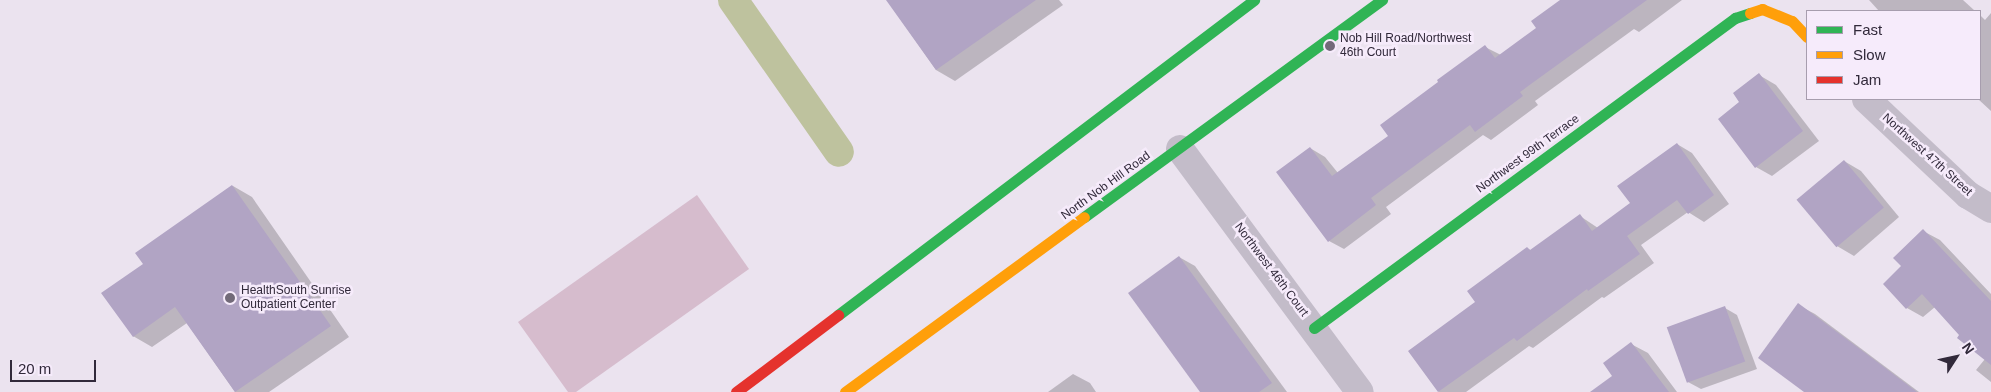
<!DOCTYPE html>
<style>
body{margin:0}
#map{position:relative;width:1991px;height:392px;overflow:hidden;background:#ebe3ef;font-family:Helvetica,sans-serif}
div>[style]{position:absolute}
.green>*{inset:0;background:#d6bccd}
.shadow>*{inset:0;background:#0003}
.canal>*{height:30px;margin:-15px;padding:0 15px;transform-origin:15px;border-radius:15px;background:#bec29e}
.building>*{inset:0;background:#b1a4c4;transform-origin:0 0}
.street>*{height:28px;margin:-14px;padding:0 14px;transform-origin:14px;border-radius:14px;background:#c3bcc9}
.fast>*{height:11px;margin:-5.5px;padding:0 5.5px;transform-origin:5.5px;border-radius:5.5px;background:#30b455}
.slow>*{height:11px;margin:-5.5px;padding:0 5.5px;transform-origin:5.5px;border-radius:5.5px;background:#ff9f0a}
.jam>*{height:11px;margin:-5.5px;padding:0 5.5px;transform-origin:5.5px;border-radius:5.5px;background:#e5322d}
.dots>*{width:14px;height:14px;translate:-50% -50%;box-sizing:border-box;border:2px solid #f6ebfb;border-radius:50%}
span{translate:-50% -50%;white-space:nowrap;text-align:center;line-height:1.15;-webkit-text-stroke:5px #f6ebfb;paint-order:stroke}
.poi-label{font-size:12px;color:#31293a}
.left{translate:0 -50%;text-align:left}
.street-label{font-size:12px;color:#31293a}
.legend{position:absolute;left:1806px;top:10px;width:175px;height:90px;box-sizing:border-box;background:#f6ebfb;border:1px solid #a79dae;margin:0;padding:6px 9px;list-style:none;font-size:15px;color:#31293a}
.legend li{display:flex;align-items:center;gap:10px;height:25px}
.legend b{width:25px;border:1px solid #a79dae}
.north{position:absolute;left:1931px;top:332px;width:50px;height:50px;-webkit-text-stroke:4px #f6ebfb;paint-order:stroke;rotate:55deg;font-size:14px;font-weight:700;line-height:20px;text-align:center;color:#31293a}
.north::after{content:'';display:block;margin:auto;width:18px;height:22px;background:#31293a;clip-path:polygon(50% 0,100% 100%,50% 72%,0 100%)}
.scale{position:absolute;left:10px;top:360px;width:86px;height:22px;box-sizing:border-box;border:2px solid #31293a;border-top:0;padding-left:6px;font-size:15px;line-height:18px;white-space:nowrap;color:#31293a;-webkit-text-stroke:4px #f6ebfb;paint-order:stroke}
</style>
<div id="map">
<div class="green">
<i style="clip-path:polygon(697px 195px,749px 269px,576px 392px,568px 392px,518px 322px)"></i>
</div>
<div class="shadow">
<i style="clip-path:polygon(887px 0,1059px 0,1063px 5px,955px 81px,936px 70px)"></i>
<i style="clip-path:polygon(1562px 0,1682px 0,1639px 32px,1634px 29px,1535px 101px,1538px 105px,1491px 140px,1483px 135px,1386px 207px,1391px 214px,1344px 249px,1329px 241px,1310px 148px,1325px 157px,1338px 173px,1390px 136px,1485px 47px,1501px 55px,1538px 29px)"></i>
<i style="clip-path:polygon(1869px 0,1963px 0,1975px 11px,1879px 11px)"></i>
<i style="clip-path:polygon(1991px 13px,1991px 111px,1978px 99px,1980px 15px,1985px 20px)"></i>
<i style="clip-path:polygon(1759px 75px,1776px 85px,1819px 141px,1772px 176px,1756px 167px,1741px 103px)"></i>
<i style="clip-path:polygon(1677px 144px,1692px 153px,1729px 204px,1704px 222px,1688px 212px,1641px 245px,1654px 263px,1604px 298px,1602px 297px,1533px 348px,1529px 346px,1466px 392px,1439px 392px,1409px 351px,1477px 302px,1527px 248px,1532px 251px,1580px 216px,1598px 228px,1632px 204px)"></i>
<i style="clip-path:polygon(1844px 161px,1861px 171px,1899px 217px,1854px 256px,1837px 246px)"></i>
<i style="clip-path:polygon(233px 186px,252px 197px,349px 337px,269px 392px,235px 392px,187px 323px,152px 347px,133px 336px,145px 264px)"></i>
<i style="clip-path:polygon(1923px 231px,1940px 240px,1991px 294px,1991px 382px,1976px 370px,1985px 359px,1935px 307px,1923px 317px,1907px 308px,1903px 266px)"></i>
<i style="clip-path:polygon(1179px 257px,1195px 266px,1287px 392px,1202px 392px)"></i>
<i style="clip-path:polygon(1798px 305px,1815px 314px,1919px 392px,1806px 392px)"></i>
<i style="clip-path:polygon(1725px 308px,1737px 315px,1757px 369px,1701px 389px,1688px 382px)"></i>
<i style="clip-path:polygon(1631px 344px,1648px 353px,1677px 392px,1592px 392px,1614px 376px)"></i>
<i style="clip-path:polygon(1073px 374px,1090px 383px,1096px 392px,1048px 392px)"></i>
</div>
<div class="canal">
<i style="left:733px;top:0;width:185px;rotate:55.1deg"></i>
</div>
<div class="building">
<i style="clip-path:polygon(886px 0,1036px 0,936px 70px)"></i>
<i style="clip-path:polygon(1560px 0,1647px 0,1520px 92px,1523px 96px,1475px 132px,1470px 125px,1371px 198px,1376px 205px,1328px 242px,1276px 172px,1310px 147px,1332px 176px,1388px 136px,1380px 125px,1438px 82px,1437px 80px,1485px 45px,1495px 58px,1536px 28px,1531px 21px)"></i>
<i style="clip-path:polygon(1759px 73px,1803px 131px,1755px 168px,1718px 119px,1739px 102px,1733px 93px)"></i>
<i style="clip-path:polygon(1677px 143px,1714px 195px,1688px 214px,1677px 200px,1627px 236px,1640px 254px,1588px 291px,1587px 289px,1517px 341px,1514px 338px,1438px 392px,1408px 351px,1475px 302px,1467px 291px,1527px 247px,1530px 250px,1580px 214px,1592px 231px,1630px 203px,1617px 186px)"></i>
<i style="left:1844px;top:160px;width:62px;height:62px;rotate:50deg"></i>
<i style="clip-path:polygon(232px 185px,331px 326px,235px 392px,175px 307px,133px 337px,101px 293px,143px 264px,135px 253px)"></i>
<i style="clip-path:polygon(1923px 229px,1991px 301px,1991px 365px,1957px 338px,1959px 335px,1922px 294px,1906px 309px,1883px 284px,1901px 266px,1893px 258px)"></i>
<i style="clip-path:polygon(1179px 256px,1272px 383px,1259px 392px,1200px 392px,1128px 293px)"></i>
<i style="clip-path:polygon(1798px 303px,1876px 361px,1917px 392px,1804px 392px,1758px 358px)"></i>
<i style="left:1725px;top:306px;width:59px;height:62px;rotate:70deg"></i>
<i style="clip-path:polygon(1631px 342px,1669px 392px,1590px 392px,1612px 376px,1603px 363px)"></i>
</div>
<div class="street">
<i style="left:1866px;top:99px;width:140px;rotate:43.3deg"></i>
<i style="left:1968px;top:195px;width:27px;rotate:31deg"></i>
<i style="left:1180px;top:149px;width:302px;rotate:53.5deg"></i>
</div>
<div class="fast">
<i style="left:1084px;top:217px;width:369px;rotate:-36.1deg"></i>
<i style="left:838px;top:315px;width:522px;rotate:-37.13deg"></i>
<i style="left:1314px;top:328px;width:523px;rotate:-36.37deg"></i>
<i style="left:1735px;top:18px;width:16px;rotate:-18deg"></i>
</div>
<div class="slow">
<i style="left:1750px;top:13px;width:13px;rotate:-18deg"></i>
<i style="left:1762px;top:9px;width:32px;rotate:22deg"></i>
<i style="left:1792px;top:21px;width:22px;rotate:47deg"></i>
<i style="left:845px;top:392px;width:296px;rotate:-36.2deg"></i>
</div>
<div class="jam">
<i style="left:736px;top:392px;width:128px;rotate:-37deg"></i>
</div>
<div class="dots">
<i style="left:1330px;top:46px;background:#726a79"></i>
<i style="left:230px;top:298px;background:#726a79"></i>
</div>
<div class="poi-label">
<span class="left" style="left:1340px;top:46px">Nob Hill Road/Northwest<br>46th Court</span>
<span class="left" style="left:241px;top:298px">HealthSouth Sunrise<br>Outpatient Center</span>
</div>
<div class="street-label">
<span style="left:1528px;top:154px;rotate:-36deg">Northwest 99th Terrace</span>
<span style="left:1927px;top:155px;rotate:42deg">Northwest 47th Street</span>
<span style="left:1106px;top:186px;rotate:-36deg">North Nob Hill Road</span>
<span style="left:1271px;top:270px;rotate:53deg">Northwest 46th Court</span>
</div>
<ul class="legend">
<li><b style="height:6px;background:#30b455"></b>Fast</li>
<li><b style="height:6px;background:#ff9f0a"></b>Slow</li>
<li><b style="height:6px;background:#e5322d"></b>Jam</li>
</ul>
<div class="north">N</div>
<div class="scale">20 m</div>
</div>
